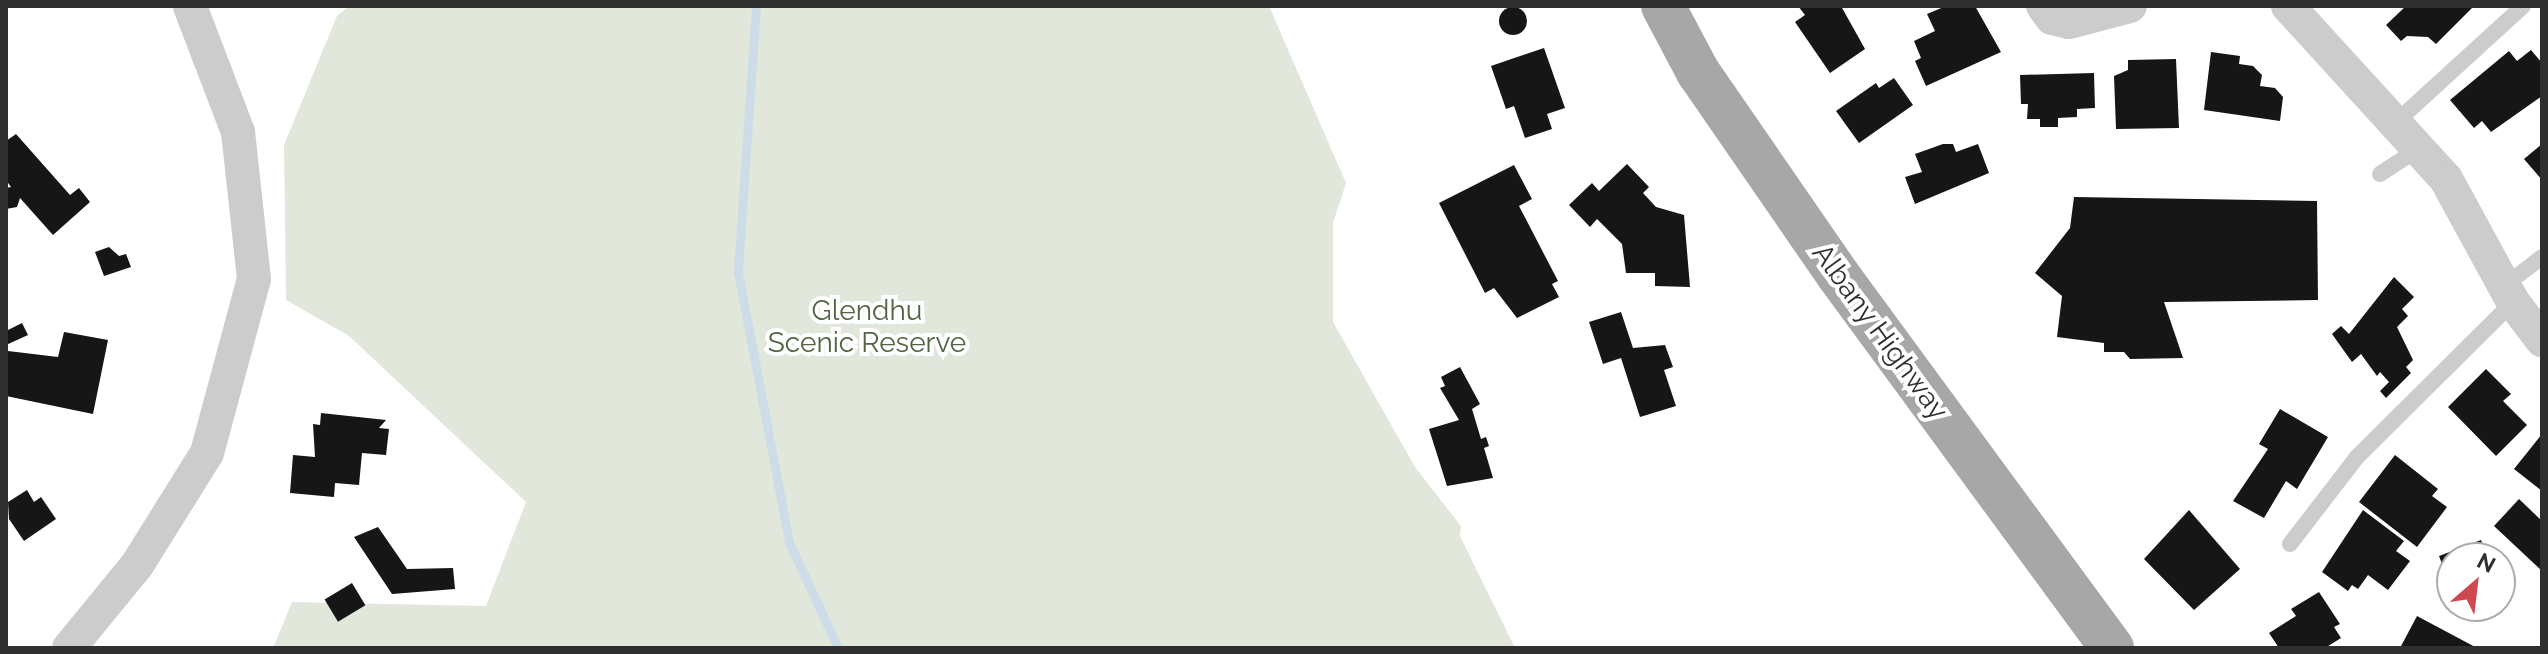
<!DOCTYPE html>
<style>
body{margin:0}
#map{position:relative;width:2548px;height:654px;overflow:hidden;background:#fff;font-family:Raleway,sans-serif}
div>[style]{position:absolute}
.green>*{inset:0;background:#e2e7dc}
.stream>*{height:9px;margin:-4.5px;padding:0 4.5px;transform-origin:4.5px;border-radius:4.5px;background:#cddde8}
.building>*{inset:0;background:#161616;transform-origin:0 0}
.round{border-radius:50%}
.service>*{height:16px;margin:-8px;padding:0 8px;transform-origin:8px;border-radius:8px;background:#ccc}
.minor>*{height:34px;margin:-17px;padding:0 17px;transform-origin:17px;border-radius:17px;background:#ccc}
.primary>*{height:44px;margin:-22px;padding:0 22px;transform-origin:22px;border-radius:22px;background:#a7a7a7}
span{translate:-50% -50%;white-space:nowrap;text-align:center;line-height:1.15;-webkit-text-stroke:8px #fff;paint-order:stroke}
.park-label{font-size:28px;color:#526542}
.street-label{font-size:28px;color:#2f2f2f}
.frame{position:absolute;inset:0;border:8px solid #2f2f2f;pointer-events:none}
.north{position:absolute;left:2436px;top:542px;width:80px;height:80px;box-sizing:border-box;background:#fff;border:2px solid #acacac;border-radius:50%;rotate:28deg;font-size:22px;font-weight:700;line-height:32px;text-align:center;color:#2f2f2f}
.north::after{content:'';display:block;margin:auto;width:28px;height:36px;background:#d04750;clip-path:polygon(50% 0,100% 100%,50% 72%,0 100%)}
</style>
<div id="map">
<div class="green">
<i style="clip-path:polygon(349px 6px,1269px 6px,1346px 183px,1333px 223px,1333px 322px,1415px 467px,1461px 526px,1460px 536px,1515px 648px,273px 648px,292px 602px,486px 606px,526px 502px,349px 336px,286px 300px,284px 145px,337px 16px)"></i>
</div>
<div class="stream">
<i style="left:756px;top:6px;width:267px;rotate:93.9deg"></i>
<i style="left:738px;top:272px;width:275px;rotate:79.3deg"></i>
<i style="left:789px;top:542px;width:117px;rotate:65.2deg"></i>
</div>
<div class="building">
<i style="clip-path:polygon(1798px 6px,1841px 6px,1865px 49px,1830px 73px,1795px 22px,1805px 15px)"></i>
<i style="clip-path:polygon(1946px 6px,1975px 6px,2001px 52px,1926px 86px,1915px 61px,1921px 58px,1914px 41px,1935px 31px,1927px 14px)"></i>
<i style="clip-path:polygon(2406px 6px,2474px 6px,2436px 44px,2428px 37px,2407px 36px,2401px 41px,2386px 25px)"></i>
<i class="round" style="left:1499px;top:7px;width:28px;height:28px"></i>
<i style="clip-path:polygon(1544px 48px,1565px 108px,1547px 114px,1552px 129px,1525px 138px,1514px 106px,1506px 109px,1491px 66px)"></i>
<i style="clip-path:polygon(2531px 50px,2542px 63px,2542px 96px,2491px 132px,2482px 121px,2474px 128px,2450px 100px,2509px 51px,2517px 61px)"></i>
<i style="clip-path:polygon(2211px 52px,2240px 56px,2239px 64px,2253px 66px,2262px 75px,2260px 86px,2275px 88px,2283px 97px,2280px 121px,2204px 110px)"></i>
<i style="clip-path:polygon(2176px 59px,2179px 128px,2116px 129px,2114px 76px,2128px 70px,2128px 60px)"></i>
<i style="clip-path:polygon(2094px 73px,2095px 108px,2077px 109px,2077px 117px,2058px 118px,2058px 127px,2040px 127px,2040px 119px,2027px 119px,2028px 104px,2021px 104px,2020px 75px)"></i>
<i style="clip-path:polygon(1894px 78px,1913px 105px,1859px 143px,1836px 111px,1876px 83px,1879px 88px)"></i>
<i style="clip-path:polygon(16px 134px,70px 195px,79px 188px,90px 202px,53px 235px,20px 198px,17px 207px,6px 209px,6px 188px,11px 187px,6px 180px,6px 141px)"></i>
<i style="clip-path:polygon(1943px 144px,1953px 144px,1956px 152px,1978px 144px,1989px 173px,1915px 204px,1905px 177px,1922px 172px,1915px 154px)"></i>
<i style="clip-path:polygon(2542px 144px,2542px 180px,2524px 159px)"></i>
<i style="clip-path:polygon(1627px 164px,1649px 187px,1643px 193px,1656px 207px,1684px 215px,1690px 287px,1655px 286px,1655px 273px,1626px 273px,1622px 244px,1597px 219px,1590px 227px,1569px 205px,1592px 183px,1599px 191px)"></i>
<i style="clip-path:polygon(1514px 165px,1532px 199px,1519px 206px,1558px 281px,1552px 284px,1559px 297px,1517px 318px,1494px 288px,1485px 293px,1439px 203px)"></i>
<i style="clip-path:polygon(2074px 197px,2317px 201px,2318px 300px,2164px 302px,2183px 358px,2130px 359px,2124px 352px,2104px 352px,2104px 343px,2057px 337px,2062px 296px,2035px 273px,2070px 228px)"></i>
<i style="clip-path:polygon(109px 247px,119px 256px,126px 254px,131px 267px,104px 276px,95px 252px)"></i>
<i style="clip-path:polygon(2394px 277px,2414px 297px,2402px 309px,2408px 316px,2397px 327px,2413px 360px,2406px 367px,2411px 373px,2386px 398px,2380px 391px,2389px 382px,2380px 372px,2377px 376px,2361px 354px,2352px 362px,2332px 334px,2341px 326px,2349px 334px)"></i>
<i style="clip-path:polygon(1621px 312px,1633px 348px,1665px 345px,1673px 367px,1664px 370px,1676px 406px,1640px 417px,1621px 358px,1603px 364px,1589px 322px)"></i>
<i style="clip-path:polygon(22px 323px,28px 335px,6px 345px,6px 331px)"></i>
<i style="clip-path:polygon(64px 332px,108px 340px,93px 414px,6px 396px,8px 351px,58px 357px)"></i>
<i style="clip-path:polygon(1460px 367px,1480px 404px,1472px 409px,1481px 439px,1486px 437px,1489px 446px,1484px 448px,1493px 478px,1447px 486px,1429px 429px,1459px 420px,1440px 388px,1445px 386px,1441px 377px)"></i>
<i style="clip-path:polygon(2486px 369px,2511px 394px,2503px 401px,2527px 425px,2496px 456px,2448px 407px)"></i>
<i style="clip-path:polygon(2280px 409px,2328px 437px,2297px 489px,2286px 481px,2264px 518px,2233px 501px,2268px 449px,2259px 444px)"></i>
<i style="clip-path:polygon(321px 413px,386px 420px,379px 428px,389px 429px,386px 455px,362px 453px,359px 485px,335px 483px,334px 497px,290px 493px,293px 455px,315px 457px,313px 424px,320px 425px)"></i>
<i style="clip-path:polygon(2542px 434px,2542px 491px,2514px 469px)"></i>
<i style="clip-path:polygon(2395px 455px,2438px 489px,2432px 496px,2447px 507px,2417px 547px,2359px 502px)"></i>
<i style="clip-path:polygon(27px 490px,34px 502px,41px 497px,56px 519px,24px 541px,9px 519px,8px 502px)"></i>
<i style="clip-path:polygon(2519px 499px,2542px 521px,2542px 571px,2494px 526px)"></i>
<i style="clip-path:polygon(2189px 510px,2240px 569px,2194px 610px,2144px 559px)"></i>
<i style="clip-path:polygon(2363px 510px,2404px 541px,2396px 551px,2410px 561px,2388px 590px,2368px 575px,2358px 589px,2352px 585px,2348px 591px,2322px 572px)"></i>
<i style="clip-path:polygon(378px 527px,407px 569px,453px 568px,455px 589px,392px 594px,354px 537px)"></i>
<i style="clip-path:polygon(2481px 540px,2488px 558px,2452px 558px,2452px 590px,2439px 556px)"></i>
<i style="left:352px;top:583px;width:26px;height:32px;rotate:59deg"></i>
<i style="clip-path:polygon(2319px 592px,2340px 624px,2334px 627px,2341px 638px,2325px 648px,2279px 648px,2269px 633px,2296px 616px,2291px 609px)"></i>
<i style="clip-path:polygon(2417px 616px,2477px 648px,2400px 648px)"></i>
</div>
<div class="service">
<i style="left:2395px;top:123px;width:173px;rotate:-42.4deg"></i>
<i style="left:2380px;top:174px;width:45px;rotate:-33.3deg"></i>
<i style="left:2504px;top:286px;width:48px;rotate:-37.3deg"></i>
<i style="left:2290px;top:544px;width:110px;rotate:-52.4deg"></i>
<i style="left:2357px;top:457px;width:220px;rotate:-44.8deg"></i>
</div>
<div class="minor">
<i style="left:2043px;top:6px;width:15px;rotate:53deg"></i>
<i style="left:2052px;top:18px;width:17px;rotate:13deg"></i>
<i style="left:2069px;top:22px;width:63px;rotate:-14.7deg"></i>
<i style="left:2288px;top:6px;width:234px;rotate:47.6deg"></i>
<i style="left:2446px;top:179px;width:140px;rotate:61.4deg"></i>
<i style="left:2513px;top:302px;width:48px;rotate:52.7deg"></i>
<i style="left:69px;top:648px;width:107px;rotate:-50.7deg"></i>
<i style="left:137px;top:565px;width:132px;rotate:-58deg"></i>
<i style="left:207px;top:453px;width:180px;rotate:-74.9deg"></i>
<i style="left:254px;top:279px;width:148px;rotate:-96.2deg"></i>
<i style="left:238px;top:132px;width:135px;rotate:-110.9deg"></i>
</div>
<div class="primary">
<i style="left:1663px;top:6px;width:75px;rotate:62.1deg"></i>
<i style="left:1698px;top:72px;width:247px;rotate:55.4deg"></i>
<i style="left:1838px;top:275px;width:463px;rotate:53.7deg"></i>
</div>
<div class="park-label">
<span style="left:867px;top:327px">Glendhu<br>Scenic Reserve</span>
</div>
<div class="street-label">
<span style="left:1880px;top:332px;rotate:54deg">Albany Highway</span>
</div>
<div class="frame"></div>
<div class="north">N</div>
</div>
